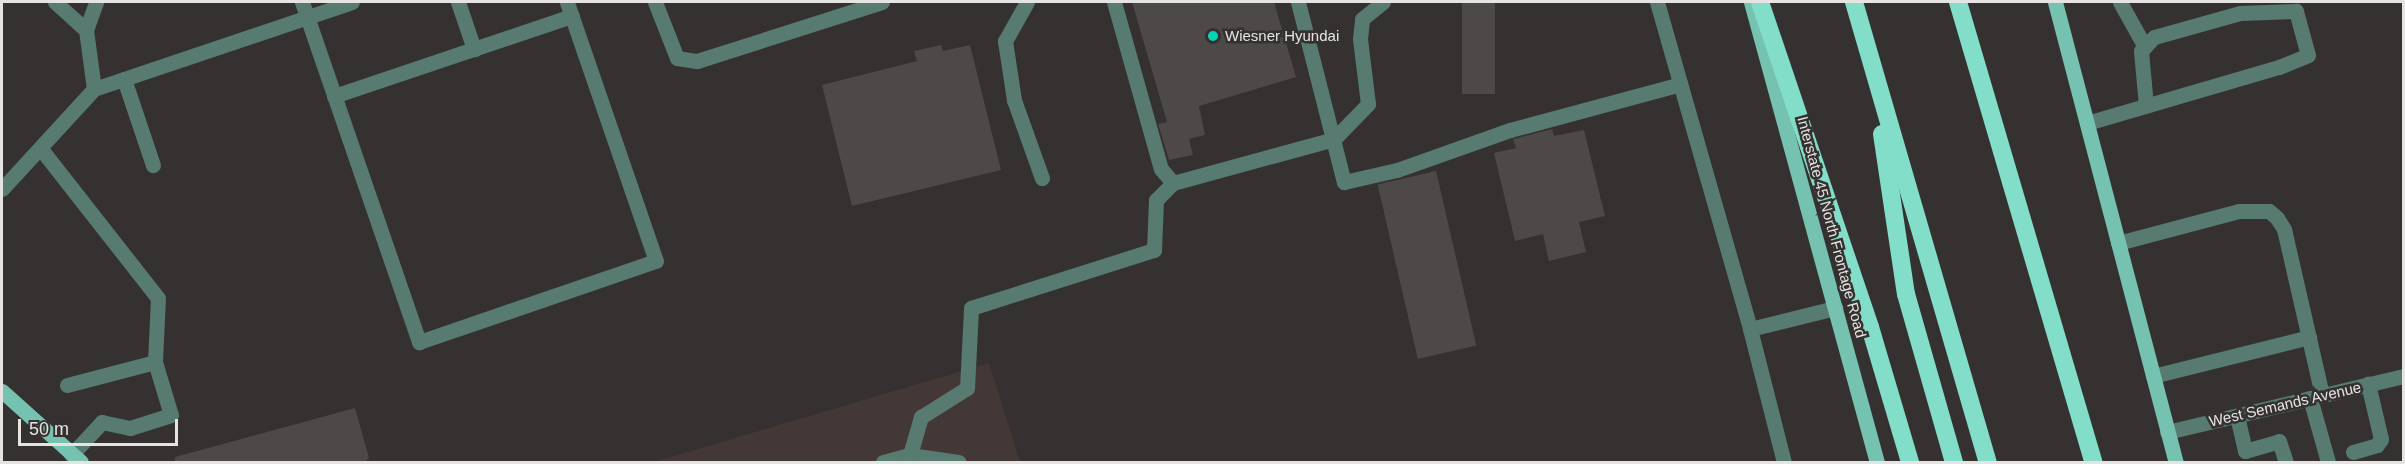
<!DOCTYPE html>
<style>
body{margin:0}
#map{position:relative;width:2405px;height:464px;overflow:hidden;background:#343130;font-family:Arial,sans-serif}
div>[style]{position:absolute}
.built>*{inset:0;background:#433836}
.building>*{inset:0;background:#4d4948;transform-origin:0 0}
.minor>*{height:15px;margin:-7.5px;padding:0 7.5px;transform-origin:7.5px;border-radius:7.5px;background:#577a71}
.major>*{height:15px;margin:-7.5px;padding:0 7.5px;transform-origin:7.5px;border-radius:7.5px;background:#76c2b0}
.highway>*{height:18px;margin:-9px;padding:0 9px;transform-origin:9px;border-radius:9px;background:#82dec9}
.dots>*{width:16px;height:16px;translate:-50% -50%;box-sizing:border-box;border:3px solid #343130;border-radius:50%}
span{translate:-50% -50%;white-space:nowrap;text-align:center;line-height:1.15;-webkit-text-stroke:5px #343130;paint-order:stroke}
.poi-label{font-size:15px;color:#e6e4e3}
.left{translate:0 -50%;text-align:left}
.street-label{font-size:15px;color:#e6e4e3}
.frame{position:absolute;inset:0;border:3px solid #e6e4e3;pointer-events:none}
.scale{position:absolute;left:18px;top:419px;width:160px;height:27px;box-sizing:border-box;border:3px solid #e6e4e3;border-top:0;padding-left:8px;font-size:18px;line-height:21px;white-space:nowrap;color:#e6e4e3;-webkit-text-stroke:4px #343130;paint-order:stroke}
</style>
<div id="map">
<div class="built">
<i style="clip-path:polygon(989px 363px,1020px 462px,654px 462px)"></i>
</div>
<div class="building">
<i style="clip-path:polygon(1132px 2px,1274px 2px,1296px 77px,1199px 106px,1205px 135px,1189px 139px,1193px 155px,1169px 160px,1158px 124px,1167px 122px)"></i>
<i style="left:1462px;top:2px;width:33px;height:92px"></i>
<i style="clip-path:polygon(941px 45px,943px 51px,970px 45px,1001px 170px,852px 206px,822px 85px,917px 61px,914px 51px)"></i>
<i style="clip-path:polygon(1552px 129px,1554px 136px,1584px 130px,1605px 216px,1579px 222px,1586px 252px,1549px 261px,1543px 234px,1515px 241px,1494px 153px,1516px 148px,1513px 139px)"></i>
<i style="left:1436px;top:171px;width:179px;height:60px;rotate:77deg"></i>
<i style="clip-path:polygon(355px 408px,369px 458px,365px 462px,175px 462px,175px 457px)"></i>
</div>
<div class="minor">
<i style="left:55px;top:2px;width:42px;rotate:42.1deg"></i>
<i style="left:302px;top:2px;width:360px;rotate:71deg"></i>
<i style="left:419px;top:342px;width:250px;rotate:-18.9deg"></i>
<i style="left:656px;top:261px;width:274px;rotate:-109deg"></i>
<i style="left:458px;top:2px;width:50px;rotate:71.2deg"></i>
<i style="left:655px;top:2px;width:60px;rotate:68.6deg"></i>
<i style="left:677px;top:58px;width:20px;rotate:9deg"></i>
<i style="left:697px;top:61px;width:194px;rotate:-17.7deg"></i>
<i style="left:1027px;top:2px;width:45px;rotate:119.4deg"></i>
<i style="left:1005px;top:41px;width:60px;rotate:81.3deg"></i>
<i style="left:1014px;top:100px;width:83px;rotate:70.3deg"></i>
<i style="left:1114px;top:2px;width:173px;rotate:74.3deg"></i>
<i style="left:1161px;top:169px;width:18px;rotate:49deg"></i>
<i style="left:1173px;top:183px;width:167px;rotate:-15.3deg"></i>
<i style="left:1334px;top:139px;width:49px;rotate:-45.8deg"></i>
<i style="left:1368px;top:104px;width:65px;rotate:-97deg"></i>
<i style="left:1360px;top:39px;width:20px;rotate:-84deg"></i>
<i style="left:1362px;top:19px;width:27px;rotate:-39deg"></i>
<i style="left:1298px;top:2px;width:186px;rotate:75.7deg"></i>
<i style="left:1344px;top:182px;width:54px;rotate:-12.8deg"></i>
<i style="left:1397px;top:170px;width:120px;rotate:-19.5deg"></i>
<i style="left:1510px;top:130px;width:176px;rotate:-15.1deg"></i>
<i style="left:1657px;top:2px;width:340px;rotate:74.1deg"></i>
<i style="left:1750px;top:329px;width:88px;rotate:-13.9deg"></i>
<i style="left:2120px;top:2px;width:51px;rotate:60.9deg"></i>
<i style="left:124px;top:79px;width:91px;rotate:71.4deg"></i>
<i style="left:94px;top:89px;width:272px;rotate:-18.6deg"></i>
<i style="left:334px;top:96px;width:251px;rotate:-18.6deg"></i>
<i style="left:2087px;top:123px;width:200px;rotate:-16.3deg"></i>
<i style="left:2279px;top:67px;width:31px;rotate:-22deg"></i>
<i style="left:2308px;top:55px;width:46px;rotate:-105.3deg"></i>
<i style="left:2296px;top:11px;width:56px;rotate:178deg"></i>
<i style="left:2240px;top:13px;width:89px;rotate:164.4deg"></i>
<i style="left:2154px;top:37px;width:19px;rotate:133deg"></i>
<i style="left:2141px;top:51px;width:55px;rotate:84.8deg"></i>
<i style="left:41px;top:149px;width:189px;rotate:51.9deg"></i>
<i style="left:158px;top:298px;width:64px;rotate:92.7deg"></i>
<i style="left:2px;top:189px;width:136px;rotate:-47.4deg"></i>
<i style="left:94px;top:89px;width:60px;rotate:-97.7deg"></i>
<i style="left:86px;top:30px;width:30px;rotate:-70deg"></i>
<i style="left:2118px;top:243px;width:125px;rotate:-14.8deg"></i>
<i style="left:2239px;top:211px;width:30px"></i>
<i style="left:2269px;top:211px;width:11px;rotate:41deg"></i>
<i style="left:2277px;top:218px;width:13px;rotate:58deg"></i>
<i style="left:2284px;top:229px;width:170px;rotate:77.1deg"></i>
<i style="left:1750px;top:329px;width:137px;rotate:75.7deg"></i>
<i style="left:2153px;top:376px;width:161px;rotate:-14deg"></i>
<i style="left:67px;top:385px;width:91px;rotate:-14.6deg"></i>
<i style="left:155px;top:362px;width:55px;rotate:73.2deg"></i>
<i style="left:171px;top:415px;width:43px;rotate:162.4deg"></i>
<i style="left:130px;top:428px;width:29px;rotate:-168deg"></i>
<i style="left:102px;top:422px;width:45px;rotate:133.2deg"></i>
<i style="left:2310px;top:398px;width:66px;rotate:74.3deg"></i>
<i style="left:2237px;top:416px;width:36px;rotate:77deg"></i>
<i style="left:2245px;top:451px;width:35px;rotate:-16deg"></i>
<i style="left:2279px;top:441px;width:22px;rotate:72deg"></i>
<i style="left:2167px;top:432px;width:244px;rotate:-13.3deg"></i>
<i style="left:2353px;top:452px;width:25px;rotate:-16deg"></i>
<i style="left:2377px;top:445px;width:7px;rotate:-56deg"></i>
<i style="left:2381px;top:439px;width:57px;rotate:-103.3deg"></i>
<i style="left:910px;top:455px;width:49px;rotate:8.1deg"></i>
<i style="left:883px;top:462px;width:28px;rotate:-15deg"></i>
<i style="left:910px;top:455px;width:40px;rotate:-74deg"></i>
<i style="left:921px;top:417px;width:54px;rotate:-32.2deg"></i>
<i style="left:967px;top:388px;width:80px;rotate:-87.1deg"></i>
<i style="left:971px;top:308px;width:192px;rotate:-17.6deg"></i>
<i style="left:1154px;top:250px;width:50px;rotate:-87.7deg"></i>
<i style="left:1156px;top:200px;width:24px;rotate:-45deg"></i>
</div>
<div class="major">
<i style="left:1751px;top:2px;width:477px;rotate:74.7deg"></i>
<i style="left:2055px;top:2px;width:476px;rotate:75.3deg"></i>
<i style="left:2px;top:391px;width:106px;rotate:41.9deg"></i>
</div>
<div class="highway">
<i style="left:1760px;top:2px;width:343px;rotate:71.3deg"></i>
<i style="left:1870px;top:327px;width:141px;rotate:73.5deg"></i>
<i style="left:1854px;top:2px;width:479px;rotate:73.8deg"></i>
<i style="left:1958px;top:2px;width:479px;rotate:73.6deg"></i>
<i style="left:1882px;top:134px;width:162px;rotate:81.5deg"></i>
<i style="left:1906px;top:294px;width:175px;rotate:74.1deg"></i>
</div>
<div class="dots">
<i style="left:1213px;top:36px;background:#05d5b6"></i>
</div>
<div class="poi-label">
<span class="left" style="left:1225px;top:36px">Wiesner Hyundai</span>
</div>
<div class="street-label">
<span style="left:1832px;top:227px;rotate:75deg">Interstate 45 North Frontage Road</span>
<span style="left:2285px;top:404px;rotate:-13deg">West Semands Avenue</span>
</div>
<div class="frame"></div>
<div class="scale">50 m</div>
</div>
